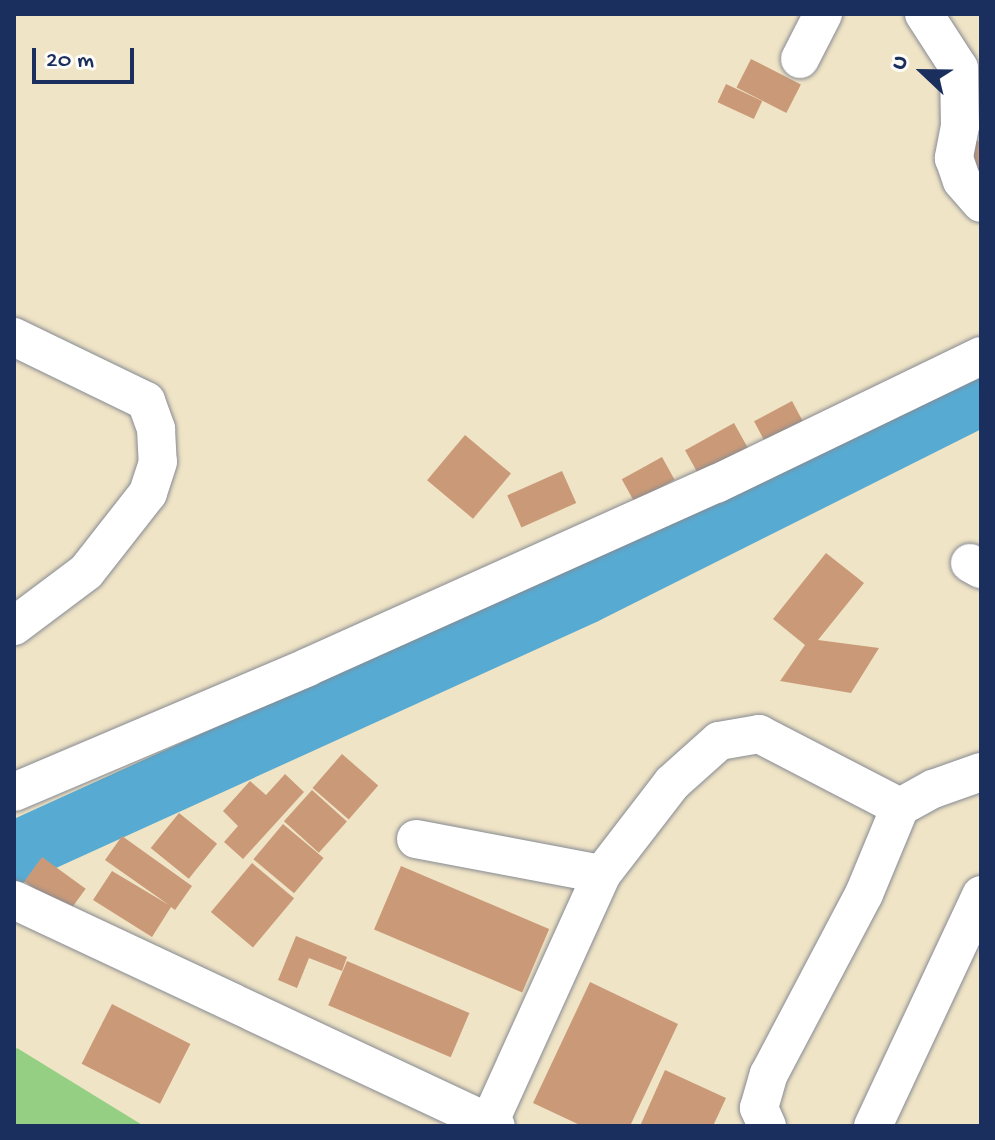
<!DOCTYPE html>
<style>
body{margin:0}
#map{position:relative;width:995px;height:1140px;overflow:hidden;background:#f0e4c6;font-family:"Gochi Hand",sans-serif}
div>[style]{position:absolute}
.green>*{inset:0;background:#94cf83}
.river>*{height:62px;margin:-31px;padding:0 31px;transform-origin:31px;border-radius:31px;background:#57abd3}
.building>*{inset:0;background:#ca9a78;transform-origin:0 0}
.roads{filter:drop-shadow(0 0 2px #868a92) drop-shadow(0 0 2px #868a92)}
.minor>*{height:38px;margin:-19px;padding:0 19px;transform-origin:19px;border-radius:19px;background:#fff}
span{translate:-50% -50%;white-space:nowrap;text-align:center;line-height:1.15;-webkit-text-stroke:7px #fdfcf7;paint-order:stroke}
.frame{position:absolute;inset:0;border:16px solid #1b2f5e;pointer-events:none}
.north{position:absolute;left:883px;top:32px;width:80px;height:80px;-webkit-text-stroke:6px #fdfcf7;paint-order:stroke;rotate:292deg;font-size:22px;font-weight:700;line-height:32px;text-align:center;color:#1b2f5e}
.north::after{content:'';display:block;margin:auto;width:28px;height:36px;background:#1b2f5e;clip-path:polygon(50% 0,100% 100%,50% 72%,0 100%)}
.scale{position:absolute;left:32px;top:48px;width:102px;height:36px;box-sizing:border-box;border:4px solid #1b2f5e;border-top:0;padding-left:10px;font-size:24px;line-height:28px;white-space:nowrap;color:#1b2f5e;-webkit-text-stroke:6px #fdfcf7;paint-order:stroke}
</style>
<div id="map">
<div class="green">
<i style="clip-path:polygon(17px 1048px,144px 1126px,14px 1126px,14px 1051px)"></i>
</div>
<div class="river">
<i style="left:14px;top:853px;width:627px;rotate:-24.48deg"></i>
<i style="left:585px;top:593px;width:443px;rotate:-26.6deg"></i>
</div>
<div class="building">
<i style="left:751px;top:59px;width:56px;height:32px;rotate:27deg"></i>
<i style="left:726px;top:84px;width:40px;height:20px;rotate:25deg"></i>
<i style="clip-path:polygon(975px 140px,981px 142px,981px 185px,960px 177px)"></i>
<i style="left:792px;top:401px;width:27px;height:43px;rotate:62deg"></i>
<i style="left:734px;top:423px;width:29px;height:56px;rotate:61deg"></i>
<i style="left:465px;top:435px;width:60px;height:59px;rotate:40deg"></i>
<i style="left:662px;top:457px;width:26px;height:46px;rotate:61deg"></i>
<i style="left:562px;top:471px;width:35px;height:60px;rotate:66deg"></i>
<i style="clip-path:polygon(826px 553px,864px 583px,818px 640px,879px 648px,851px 693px,780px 681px,805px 645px,773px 619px)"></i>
<i style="left:342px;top:754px;width:48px;height:45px;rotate:41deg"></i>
<i style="clip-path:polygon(285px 774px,304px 792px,243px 859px,224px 842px,238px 826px,223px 811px,250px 781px,266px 795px)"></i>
<i style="left:312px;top:790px;width:47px;height:42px;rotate:42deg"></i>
<i style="left:179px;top:813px;width:49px;height:45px;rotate:39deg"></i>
<i style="left:283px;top:824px;width:53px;height:46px;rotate:40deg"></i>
<i style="clip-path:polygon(122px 836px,192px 886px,175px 910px,171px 907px,152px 937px,93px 900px,112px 871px,169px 905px,105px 860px)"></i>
<i style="left:42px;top:857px;width:54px;height:30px;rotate:36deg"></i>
<i style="left:252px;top:863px;width:55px;height:64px;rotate:40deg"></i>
<i style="left:401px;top:866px;width:161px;height:69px;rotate:23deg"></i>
<i style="clip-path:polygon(296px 936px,347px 957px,342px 971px,309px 958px,297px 988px,278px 980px)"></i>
<i style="left:347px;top:961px;width:133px;height:48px;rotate:23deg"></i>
<i style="clip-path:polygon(590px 982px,678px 1024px,630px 1126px,582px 1126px,533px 1103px)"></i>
<i style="left:112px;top:1004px;width:88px;height:67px;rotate:27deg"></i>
<i style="clip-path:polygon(665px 1070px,726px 1098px,713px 1126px,640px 1126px)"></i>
</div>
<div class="roads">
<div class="minor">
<i style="left:924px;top:14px;width:64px;rotate:57.1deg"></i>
<i style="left:959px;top:68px;width:58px;rotate:89deg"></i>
<i style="left:960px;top:126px;width:33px;rotate:101deg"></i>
<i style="left:954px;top:158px;width:24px;rotate:71deg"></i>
<i style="left:962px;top:181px;width:29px;rotate:49deg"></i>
<i style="left:800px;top:59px;width:51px;rotate:-62.9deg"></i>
<i style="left:14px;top:337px;width:147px;rotate:25.9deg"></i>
<i style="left:146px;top:401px;width:30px;rotate:70deg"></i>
<i style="left:156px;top:429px;width:33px;rotate:87deg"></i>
<i style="left:158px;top:462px;width:33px;rotate:108deg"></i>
<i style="left:148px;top:493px;width:100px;rotate:128.1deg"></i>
<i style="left:86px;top:572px;width:90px;rotate:143.1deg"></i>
<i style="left:970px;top:563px;width:13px;rotate:29deg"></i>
<i style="left:14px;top:792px;width:319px;rotate:-23deg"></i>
<i style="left:308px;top:667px;width:447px;rotate:-24.2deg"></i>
<i style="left:716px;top:484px;width:294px;rotate:-25.8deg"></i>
<i style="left:416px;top:839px;width:189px;rotate:10.7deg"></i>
<i style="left:602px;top:874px;width:115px;rotate:-52.4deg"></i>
<i style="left:672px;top:783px;width:63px;rotate:-41.8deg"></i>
<i style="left:719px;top:741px;width:41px;rotate:-9.9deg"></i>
<i style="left:759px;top:734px;width:159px;rotate:27.4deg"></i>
<i style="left:900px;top:807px;width:38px;rotate:-29deg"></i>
<i style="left:933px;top:789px;width:51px;rotate:-19.5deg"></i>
<i style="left:14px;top:900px;width:532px;rotate:25.12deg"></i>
<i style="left:489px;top:1123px;width:273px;rotate:-65.6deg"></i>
<i style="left:767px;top:1126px;width:20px;rotate:-114deg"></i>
<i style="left:759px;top:1108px;width:35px;rotate:-74deg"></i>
<i style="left:769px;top:1074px;width:204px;rotate:-62.2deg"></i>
<i style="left:864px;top:894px;width:94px;rotate:-67.5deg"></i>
<i style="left:873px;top:1126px;width:255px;rotate:-64.9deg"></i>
</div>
</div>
<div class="frame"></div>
<div class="north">U</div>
<div class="scale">20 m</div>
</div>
